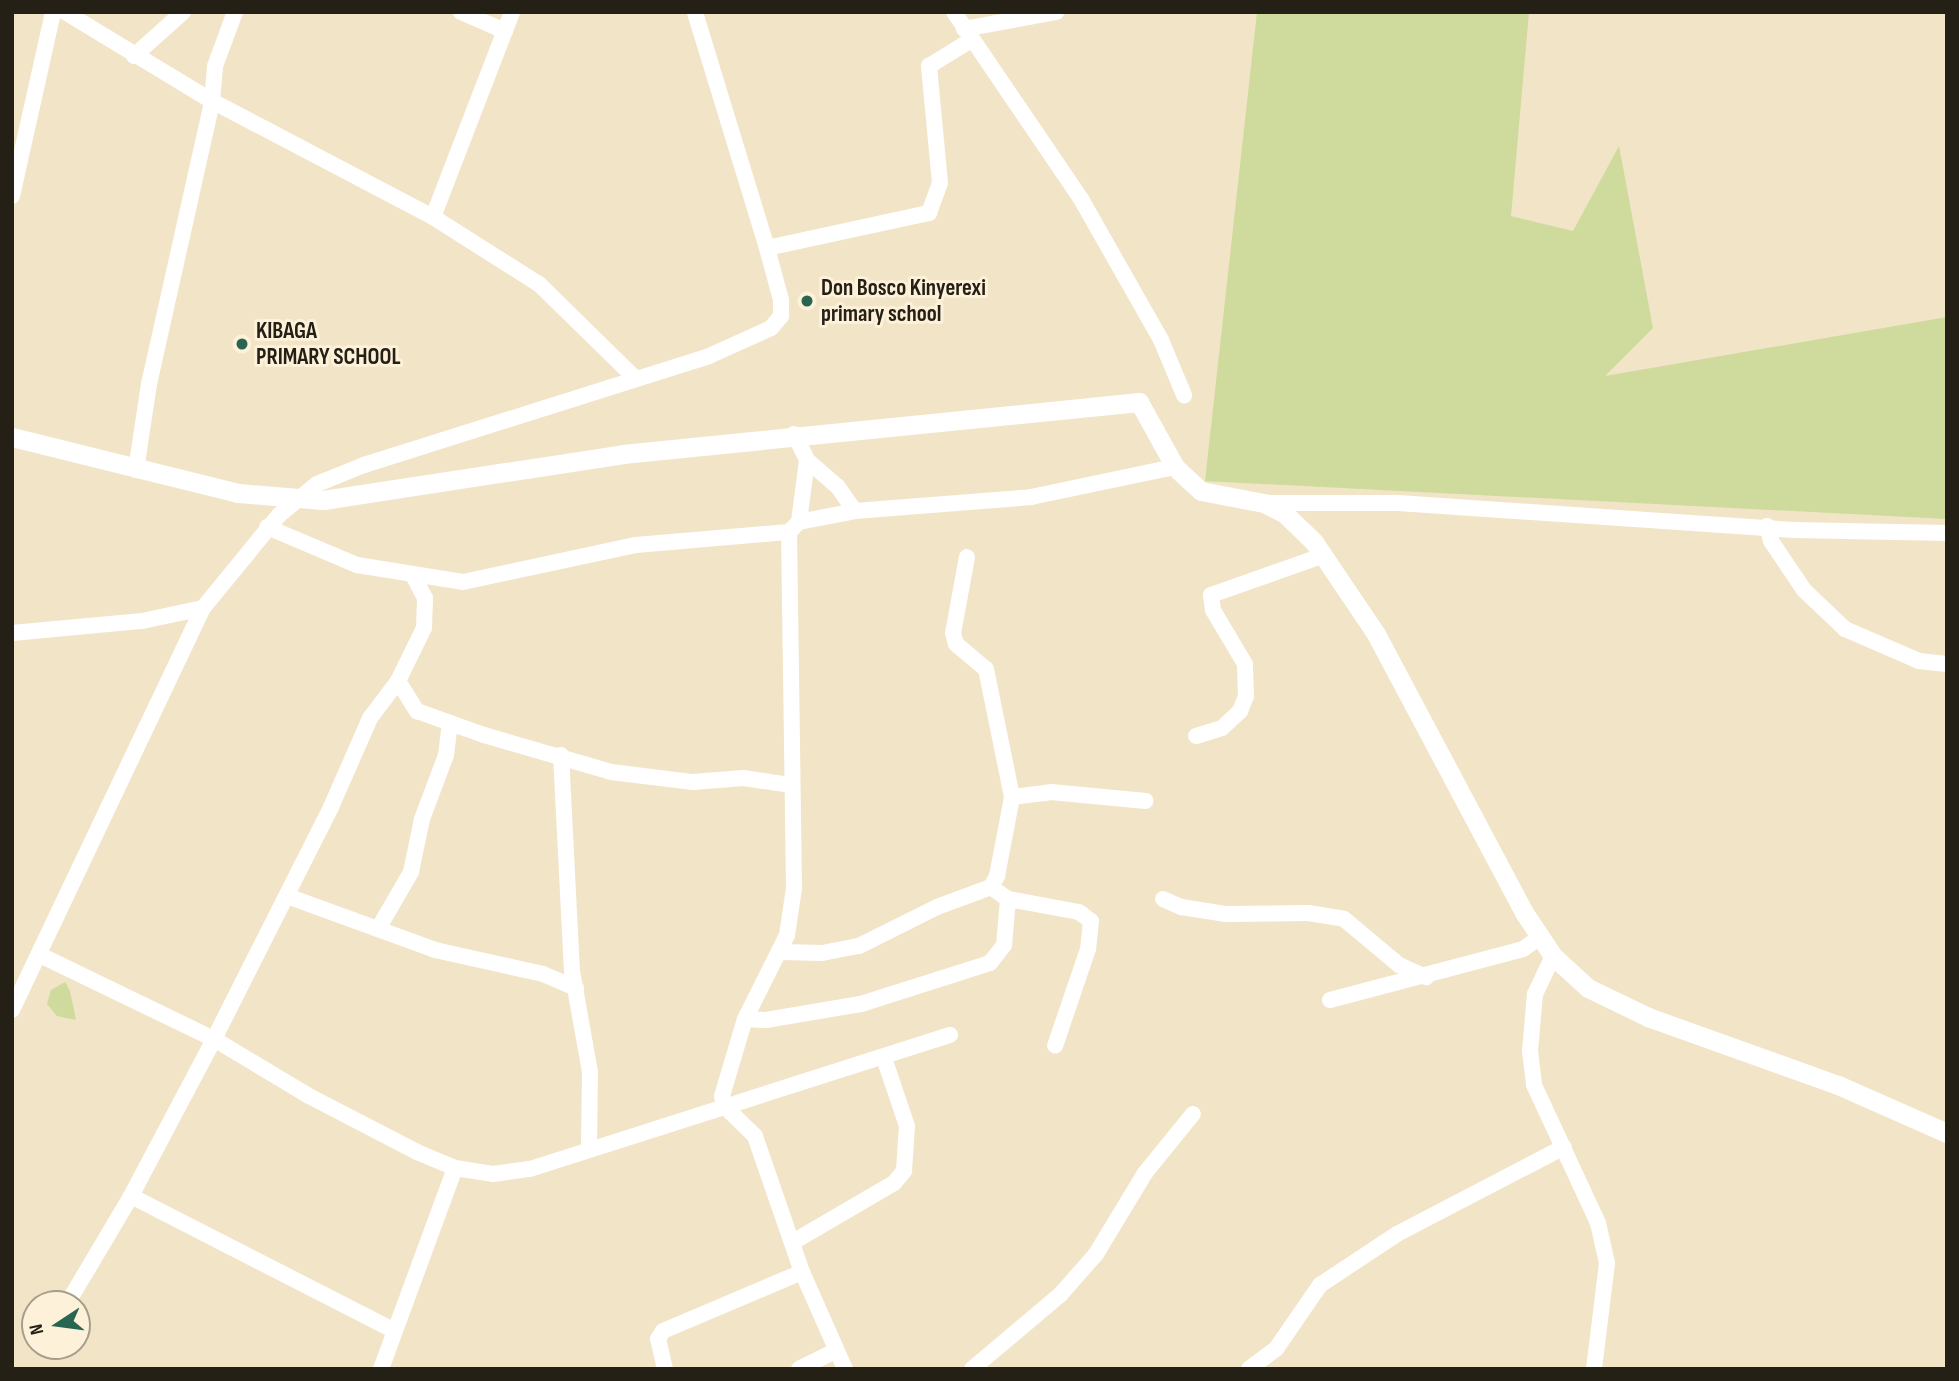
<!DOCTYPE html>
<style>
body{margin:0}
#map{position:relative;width:1959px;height:1381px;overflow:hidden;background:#f2e4c7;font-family:"Sofia Sans Condensed",sans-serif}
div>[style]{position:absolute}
.green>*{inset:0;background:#cedb9c}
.minor>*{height:16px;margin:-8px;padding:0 8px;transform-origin:8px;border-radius:8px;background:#fff}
.tertiary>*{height:19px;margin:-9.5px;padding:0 9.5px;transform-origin:9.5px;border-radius:9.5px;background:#fff}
.dots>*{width:19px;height:19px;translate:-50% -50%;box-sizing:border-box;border:4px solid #fdf1da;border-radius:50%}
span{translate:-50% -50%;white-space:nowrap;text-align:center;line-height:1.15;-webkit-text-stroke:6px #fdf1da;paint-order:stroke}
.poi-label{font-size:23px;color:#252015;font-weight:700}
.left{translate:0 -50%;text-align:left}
.frame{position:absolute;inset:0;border:14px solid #252015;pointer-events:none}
.north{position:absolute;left:21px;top:1290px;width:70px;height:70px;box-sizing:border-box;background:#fdf1da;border:2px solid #a79d8b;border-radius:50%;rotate:257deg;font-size:19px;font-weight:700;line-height:28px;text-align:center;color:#252015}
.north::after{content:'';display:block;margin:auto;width:24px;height:32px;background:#286652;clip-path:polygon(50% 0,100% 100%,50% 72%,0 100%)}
</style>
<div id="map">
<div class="green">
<i style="clip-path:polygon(1257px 12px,1529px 12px,1511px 216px,1573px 231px,1619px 146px,1653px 328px,1605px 376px,1947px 317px,1947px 519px,1205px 481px)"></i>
<i style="clip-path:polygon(65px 982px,70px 991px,76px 1020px,57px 1016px,47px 1004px,51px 990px)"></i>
</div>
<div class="minor">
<i style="left:65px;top:12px;width:172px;rotate:31.2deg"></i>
<i style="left:212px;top:101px;width:250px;rotate:27.7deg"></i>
<i style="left:433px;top:217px;width:127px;rotate:32.4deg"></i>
<i style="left:540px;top:285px;width:132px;rotate:44.4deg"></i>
<i style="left:461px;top:12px;width:48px;rotate:23.4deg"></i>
<i style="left:954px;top:12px;width:226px;rotate:55.8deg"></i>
<i style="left:1081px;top:199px;width:162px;rotate:60.4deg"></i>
<i style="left:1161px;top:340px;width:60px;rotate:67.3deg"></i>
<i style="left:964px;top:29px;width:94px;rotate:-10.5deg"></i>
<i style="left:134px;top:56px;width:66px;rotate:-41.9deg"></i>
<i style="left:12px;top:196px;width:189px;rotate:-77.4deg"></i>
<i style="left:433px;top:217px;width:220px;rotate:-68.9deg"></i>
<i style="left:767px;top:248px;width:166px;rotate:-12.2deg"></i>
<i style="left:929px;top:213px;width:32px;rotate:-70deg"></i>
<i style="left:940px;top:183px;width:118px;rotate:-95.4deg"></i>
<i style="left:929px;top:66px;width:49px;rotate:-31.8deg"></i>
<i style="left:794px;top:434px;width:29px;rotate:63deg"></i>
<i style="left:807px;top:460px;width:63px;rotate:97.4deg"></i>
<i style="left:807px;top:460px;width:41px;rotate:41.1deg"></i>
<i style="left:838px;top:487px;width:29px;rotate:55deg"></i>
<i style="left:136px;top:470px;width:87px;rotate:-81.4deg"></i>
<i style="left:149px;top:384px;width:290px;rotate:-77.4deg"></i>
<i style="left:212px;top:101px;width:35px;rotate:-85deg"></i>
<i style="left:215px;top:66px;width:58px;rotate:-69.7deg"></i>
<i style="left:1264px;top:503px;width:134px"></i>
<i style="left:1398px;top:503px;width:397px;rotate:3.9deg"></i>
<i style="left:1794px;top:530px;width:153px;rotate:1.1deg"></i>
<i style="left:1767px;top:526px;width:16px;rotate:75deg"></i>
<i style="left:1771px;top:541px;width:59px;rotate:56deg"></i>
<i style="left:1804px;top:590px;width:57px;rotate:43.6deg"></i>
<i style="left:1845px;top:629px;width:81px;rotate:23.4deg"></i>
<i style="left:1919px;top:661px;width:28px;rotate:6deg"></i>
<i style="left:267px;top:527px;width:98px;rotate:22.9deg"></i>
<i style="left:357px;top:565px;width:107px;rotate:9.1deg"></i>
<i style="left:463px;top:582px;width:177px;rotate:-12.1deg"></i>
<i style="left:636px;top:545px;width:154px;rotate:-4.9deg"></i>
<i style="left:967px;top:557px;width:77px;rotate:100.4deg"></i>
<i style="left:953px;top:633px;width:11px;rotate:75deg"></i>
<i style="left:956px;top:644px;width:39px;rotate:40deg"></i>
<i style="left:986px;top:669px;width:131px;rotate:78.5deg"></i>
<i style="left:12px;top:633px;width:131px;rotate:-5.3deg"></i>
<i style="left:142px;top:621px;width:62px;rotate:-12deg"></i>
<i style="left:398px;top:681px;width:36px;rotate:58deg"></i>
<i style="left:417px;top:711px;width:71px;rotate:19.7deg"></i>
<i style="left:484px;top:735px;width:132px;rotate:16.2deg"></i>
<i style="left:611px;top:772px;width:83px;rotate:7deg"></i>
<i style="left:693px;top:782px;width:50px;rotate:-4.6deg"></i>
<i style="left:743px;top:778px;width:49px;rotate:8.3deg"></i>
<i style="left:1196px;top:736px;width:27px;rotate:-17deg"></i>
<i style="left:1222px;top:728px;width:25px;rotate:-43deg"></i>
<i style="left:1240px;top:711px;width:16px;rotate:-68deg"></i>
<i style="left:1246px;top:696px;width:32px;rotate:-92deg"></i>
<i style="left:1245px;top:664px;width:63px;rotate:-120.7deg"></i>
<i style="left:1213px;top:610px;width:15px;rotate:-98deg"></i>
<i style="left:1211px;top:595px;width:118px;rotate:-19.4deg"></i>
<i style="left:561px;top:755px;width:216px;rotate:87.1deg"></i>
<i style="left:572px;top:971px;width:103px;rotate:79.9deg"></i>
<i style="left:590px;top:1072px;width:75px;rotate:90.8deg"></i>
<i style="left:287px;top:896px;width:158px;rotate:20deg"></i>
<i style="left:435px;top:950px;width:111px;rotate:12.5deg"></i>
<i style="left:543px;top:974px;width:36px;rotate:23deg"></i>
<i style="left:1008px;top:899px;width:72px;rotate:10.4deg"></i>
<i style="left:1079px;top:912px;width:15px;rotate:37deg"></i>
<i style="left:1091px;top:921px;width:28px;rotate:96deg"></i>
<i style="left:1088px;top:949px;width:102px;rotate:108.8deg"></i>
<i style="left:1163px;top:899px;width:20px;rotate:24deg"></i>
<i style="left:1181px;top:907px;width:46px;rotate:8.8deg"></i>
<i style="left:1226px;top:914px;width:82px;rotate:-0.7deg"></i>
<i style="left:1308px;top:913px;width:36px;rotate:9deg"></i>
<i style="left:1344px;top:919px;width:72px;rotate:39.9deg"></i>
<i style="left:1399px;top:965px;width:30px;rotate:24deg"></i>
<i style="left:378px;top:929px;width:66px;rotate:-59.9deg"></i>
<i style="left:411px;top:872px;width:54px;rotate:-78.3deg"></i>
<i style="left:422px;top:819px;width:68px;rotate:-69.4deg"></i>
<i style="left:446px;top:755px;width:31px;rotate:-83deg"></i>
<i style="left:780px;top:952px;width:42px;rotate:1.4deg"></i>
<i style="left:822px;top:953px;width:38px;rotate:-11deg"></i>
<i style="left:859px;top:946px;width:87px;rotate:-26.6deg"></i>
<i style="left:937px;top:907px;width:58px;rotate:-20.3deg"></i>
<i style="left:991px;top:887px;width:13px;rotate:-61deg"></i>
<i style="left:997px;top:876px;width:80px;rotate:-79.2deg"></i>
<i style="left:1012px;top:797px;width:39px;rotate:-7deg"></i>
<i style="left:1051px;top:792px;width:95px;rotate:5.4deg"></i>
<i style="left:42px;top:956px;width:191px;rotate:25.8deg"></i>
<i style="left:214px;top:1039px;width:111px;rotate:31deg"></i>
<i style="left:309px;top:1096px;width:122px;rotate:27.4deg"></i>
<i style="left:417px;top:1152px;width:41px;rotate:22.8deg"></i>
<i style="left:455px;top:1168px;width:38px;rotate:9deg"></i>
<i style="left:493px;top:1174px;width:37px;rotate:-8deg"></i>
<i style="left:530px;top:1169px;width:441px;rotate:-17.7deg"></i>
<i style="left:1553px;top:956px;width:42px;rotate:115.3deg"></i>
<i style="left:1535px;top:994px;width:57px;rotate:95deg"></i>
<i style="left:1530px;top:1051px;width:34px;rotate:83deg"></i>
<i style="left:1534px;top:1085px;width:152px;rotate:65.1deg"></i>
<i style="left:1598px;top:1223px;width:41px;rotate:77.3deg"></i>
<i style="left:1607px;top:1263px;width:107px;rotate:97deg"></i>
<i style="left:1330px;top:1000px;width:200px;rotate:-14.8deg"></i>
<i style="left:1523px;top:949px;width:21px;rotate:-35deg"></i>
<i style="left:12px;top:1010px;width:445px;rotate:-64.6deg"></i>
<i style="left:203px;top:608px;width:120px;rotate:-50.7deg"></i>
<i style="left:279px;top:515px;width:49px;rotate:-39.2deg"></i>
<i style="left:317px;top:484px;width:51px;rotate:-22deg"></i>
<i style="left:364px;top:465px;width:362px;rotate:-17.5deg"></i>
<i style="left:709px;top:356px;width:68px;rotate:-24.3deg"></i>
<i style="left:771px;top:328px;width:16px;rotate:-50deg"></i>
<i style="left:781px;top:316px;width:16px;rotate:-90deg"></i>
<i style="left:781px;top:300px;width:54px;rotate:-105.1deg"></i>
<i style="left:767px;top:248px;width:247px;rotate:-107deg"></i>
<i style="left:745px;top:1019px;width:21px;rotate:3deg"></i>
<i style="left:766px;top:1020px;width:96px;rotate:-9.6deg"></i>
<i style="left:861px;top:1004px;width:135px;rotate:-17.6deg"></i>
<i style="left:990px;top:963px;width:23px;rotate:-52deg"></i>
<i style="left:1004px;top:945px;width:46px;rotate:-85deg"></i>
<i style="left:1008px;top:899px;width:21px;rotate:-145deg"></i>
<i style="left:131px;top:1196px;width:294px;rotate:27.1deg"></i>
<i style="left:793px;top:1242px;width:117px;rotate:-30.3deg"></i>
<i style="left:894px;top:1183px;width:16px;rotate:-50deg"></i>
<i style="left:904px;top:1171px;width:45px;rotate:-86.2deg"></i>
<i style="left:907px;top:1126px;width:72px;rotate:-108.7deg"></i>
<i style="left:67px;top:1304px;width:126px;rotate:-59.3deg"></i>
<i style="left:131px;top:1196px;width:178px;rotate:-62.1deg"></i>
<i style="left:214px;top:1039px;width:260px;rotate:-63.2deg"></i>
<i style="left:331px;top:807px;width:97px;rotate:-66.3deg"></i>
<i style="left:370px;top:718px;width:46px;rotate:-52.9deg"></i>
<i style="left:398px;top:681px;width:59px;rotate:-63.9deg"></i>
<i style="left:424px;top:628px;width:30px;rotate:-88deg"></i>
<i style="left:425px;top:598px;width:26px;rotate:-118deg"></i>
<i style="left:381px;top:1369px;width:214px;rotate:-69.8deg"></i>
<i style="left:665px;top:1369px;width:31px;rotate:-103deg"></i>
<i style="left:658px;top:1339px;width:9px;rotate:-58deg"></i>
<i style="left:663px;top:1331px;width:151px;rotate:-23deg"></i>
<i style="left:799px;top:1369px;width:40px;rotate:-26.6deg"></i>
<i style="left:845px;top:1369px;width:106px;rotate:-113.9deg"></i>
<i style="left:802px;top:1272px;width:144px;rotate:-109.1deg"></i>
<i style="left:755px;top:1136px;width:43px;rotate:-135.9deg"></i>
<i style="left:724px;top:1106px;width:10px;rotate:-101deg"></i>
<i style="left:722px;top:1096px;width:80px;rotate:-73.4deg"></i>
<i style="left:745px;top:1019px;width:94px;rotate:-63.4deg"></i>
<i style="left:787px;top:935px;width:48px;rotate:-81.5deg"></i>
<i style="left:794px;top:888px;width:356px;rotate:-90.8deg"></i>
<i style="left:789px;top:532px;width:14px;rotate:-45deg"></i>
<i style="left:799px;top:522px;width:57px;rotate:-11.1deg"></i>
<i style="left:855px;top:511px;width:177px;rotate:-4.5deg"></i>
<i style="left:1031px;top:497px;width:147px;rotate:-11.8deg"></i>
<i style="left:972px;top:1369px;width:115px;rotate:-40.1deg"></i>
<i style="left:1060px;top:1295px;width:55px;rotate:-48.7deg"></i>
<i style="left:1096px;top:1254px;width:95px;rotate:-58.8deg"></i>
<i style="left:1145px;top:1173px;width:76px;rotate:-50.9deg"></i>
<i style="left:1249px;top:1369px;width:34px;rotate:-37deg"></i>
<i style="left:1276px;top:1349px;width:78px;rotate:-55.5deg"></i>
<i style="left:1320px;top:1285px;width:92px;rotate:-33.5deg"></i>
<i style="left:1397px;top:1234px;width:188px;rotate:-27.5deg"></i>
</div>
<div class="tertiary">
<i style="left:12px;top:437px;width:233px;rotate:13.9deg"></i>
<i style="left:238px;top:493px;width:85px;rotate:4.7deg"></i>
<i style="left:323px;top:500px;width:304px;rotate:-8.7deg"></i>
<i style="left:623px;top:454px;width:519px;rotate:-5.75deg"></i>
<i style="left:1139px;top:402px;width:74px;rotate:61deg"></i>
<i style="left:1175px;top:467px;width:35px;rotate:43deg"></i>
<i style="left:1201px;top:491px;width:64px;rotate:10.8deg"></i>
<i style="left:1264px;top:503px;width:22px;rotate:27deg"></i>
<i style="left:1284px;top:513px;width:42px;rotate:44deg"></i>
<i style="left:1314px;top:542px;width:111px;rotate:56deg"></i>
<i style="left:1376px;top:634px;width:317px;rotate:62deg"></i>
<i style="left:1525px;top:914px;width:50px;rotate:56.3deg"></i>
<i style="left:1553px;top:956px;width:47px;rotate:42.4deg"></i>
<i style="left:1588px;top:988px;width:67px;rotate:25.8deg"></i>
<i style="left:1648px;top:1017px;width:202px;rotate:19.7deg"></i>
<i style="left:1838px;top:1085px;width:119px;rotate:23.8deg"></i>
</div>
<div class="dots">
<i style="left:807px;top:301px;background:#286652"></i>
<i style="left:242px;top:344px;background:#286652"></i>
</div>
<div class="poi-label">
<span class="left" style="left:821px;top:301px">Don Bosco Kinyerexi<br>primary school</span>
<span class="left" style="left:256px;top:344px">KIBAGA<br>PRIMARY SCHOOL</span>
</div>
<div class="frame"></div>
<div class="north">N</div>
</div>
